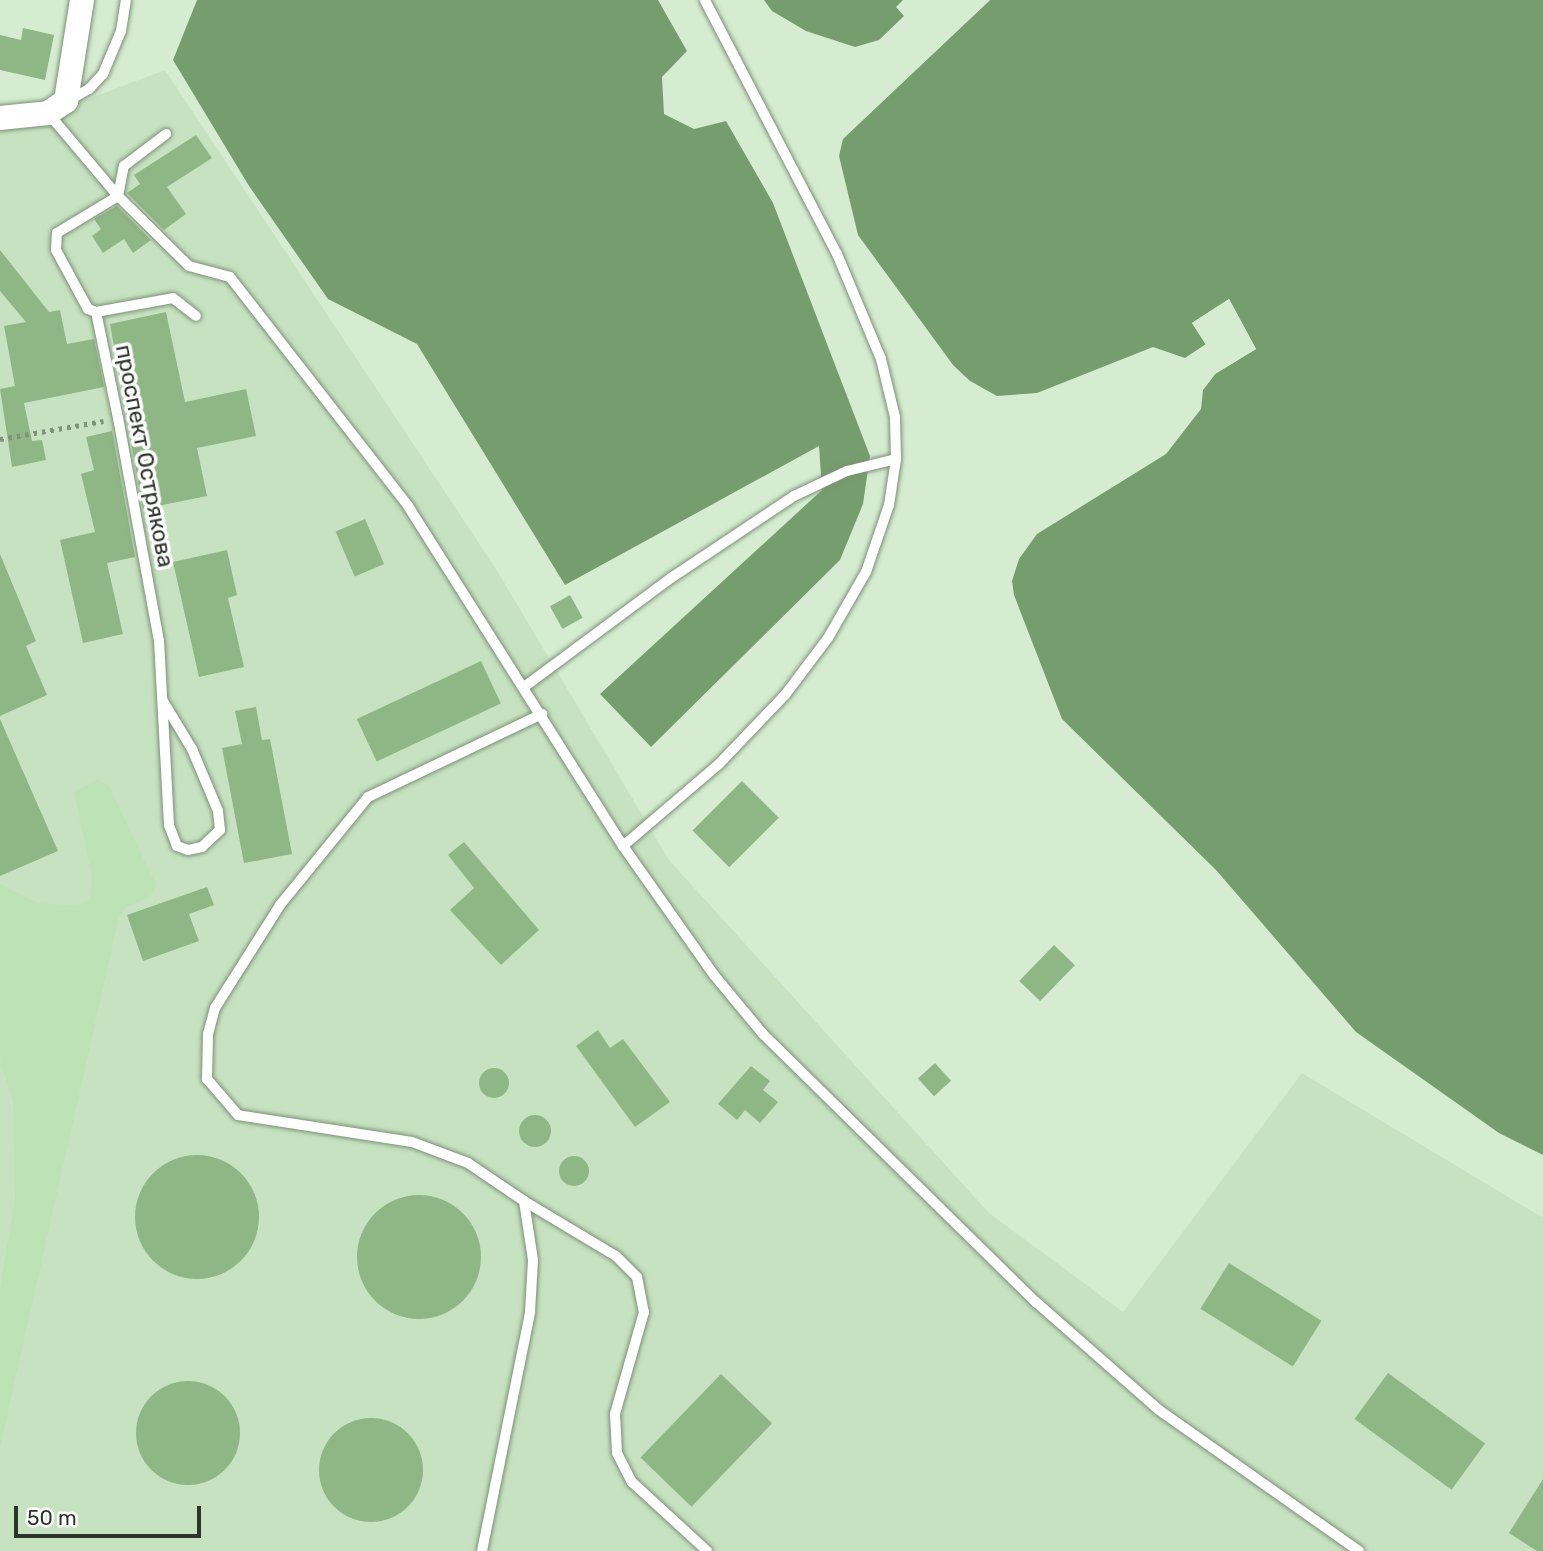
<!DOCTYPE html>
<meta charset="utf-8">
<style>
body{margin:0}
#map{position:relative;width:1543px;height:1551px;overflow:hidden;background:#d5ecd0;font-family:Rubik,sans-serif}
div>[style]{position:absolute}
.built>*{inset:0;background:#c7e2c1}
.green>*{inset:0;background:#bde2b5}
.water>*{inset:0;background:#769d6d}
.pier>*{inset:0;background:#d5ecd0}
.building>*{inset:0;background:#8fb785;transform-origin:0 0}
.round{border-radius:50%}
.path>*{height:4.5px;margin-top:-2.25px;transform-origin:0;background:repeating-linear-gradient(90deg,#81917d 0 3.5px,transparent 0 8.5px)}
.roads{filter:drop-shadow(0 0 2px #7c9178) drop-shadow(0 0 2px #7c9178)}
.service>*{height:10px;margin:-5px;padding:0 5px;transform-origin:5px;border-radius:5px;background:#fff}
.tertiary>*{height:24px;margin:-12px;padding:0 12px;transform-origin:12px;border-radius:12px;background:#fff}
span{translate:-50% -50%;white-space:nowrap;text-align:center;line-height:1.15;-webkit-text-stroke:7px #fff;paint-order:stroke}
.street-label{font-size:23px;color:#2c352a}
.scale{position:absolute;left:14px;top:1506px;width:187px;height:32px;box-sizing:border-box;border:4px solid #2c352a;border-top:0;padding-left:9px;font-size:21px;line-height:24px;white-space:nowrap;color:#2c352a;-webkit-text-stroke:5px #fff;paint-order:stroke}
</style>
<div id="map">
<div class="built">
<i style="clip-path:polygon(165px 70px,496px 569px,669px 860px,989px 1213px,1123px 1312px,1302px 1073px,1543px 1218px,1543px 1551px,0 1551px,0 132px)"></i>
</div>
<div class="green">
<i style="clip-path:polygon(98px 779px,109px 786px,156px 885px,150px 897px,126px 907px,119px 917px,0 1447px,0 1288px,15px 1200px,13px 1101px,0 1060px,0 884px,38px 903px,79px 906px,90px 899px,92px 877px,74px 792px)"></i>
</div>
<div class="water">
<i style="clip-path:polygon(197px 0,658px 0,687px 51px,662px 77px,664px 114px,694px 129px,726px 121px,773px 203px,870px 456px,863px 504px,840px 560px,651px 747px,600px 694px,822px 490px,819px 446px,565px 585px,417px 344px,328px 299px,249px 186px,173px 60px)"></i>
<i style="clip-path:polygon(764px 0,903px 0,896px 7px,904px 16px,879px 40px,855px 47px,806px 31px,772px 11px)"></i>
<i style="clip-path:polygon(990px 0,1543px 0,1543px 1155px,1499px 1133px,1356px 1032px,1216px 870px,1062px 719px,1014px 595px,1012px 581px,1019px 559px,1037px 534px,1166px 454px,1201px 409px,1203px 390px,1215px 374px,1256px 349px,1229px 299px,1192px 323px,1206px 345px,1185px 358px,1153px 347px,1037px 393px,997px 396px,970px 381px,953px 365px,858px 235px,839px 156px,843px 139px)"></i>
</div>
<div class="pier">
<i style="clip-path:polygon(984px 0,990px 0,856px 126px,854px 124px)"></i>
<i style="clip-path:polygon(1229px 299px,1256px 349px,1215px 374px,1203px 390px,1213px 372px,1252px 348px,1228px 304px,1197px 324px,1209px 346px,1185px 358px,1206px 344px,1192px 323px)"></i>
</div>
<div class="building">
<i style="clip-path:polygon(23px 28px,54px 35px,45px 80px,0 70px,0 35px,21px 40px)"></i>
<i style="clip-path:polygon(196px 135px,212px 158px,167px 187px,186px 214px,164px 230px,127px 193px,140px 184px,134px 175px)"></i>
<i style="clip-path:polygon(117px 206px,151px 240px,133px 253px,124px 239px,103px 253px,92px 236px,101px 229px,94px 219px)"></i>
<i style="clip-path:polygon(0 250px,49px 312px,60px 310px,67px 344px,94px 339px,104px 387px,24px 403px,32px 441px,42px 440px,46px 460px,12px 467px,0 389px,15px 386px,4px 326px,26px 322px,0 291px)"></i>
<i style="clip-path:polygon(166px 312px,185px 402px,246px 389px,256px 436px,197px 448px,207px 496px,143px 509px,110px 324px)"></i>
<i style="clip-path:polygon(112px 431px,135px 557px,107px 563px,123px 634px,83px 643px,60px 540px,95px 532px,81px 474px,94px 470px,86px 437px)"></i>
<i style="left:365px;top:519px;width:49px;height:32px;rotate:67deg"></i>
<i style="clip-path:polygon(227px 550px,237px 595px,228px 598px,244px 667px,199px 677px,173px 562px)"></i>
<i style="clip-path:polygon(0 554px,36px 641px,26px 646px,47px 695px,0 716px)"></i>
<i style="left:570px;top:595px;width:26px;height:23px;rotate:61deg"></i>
<i style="left:481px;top:661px;width:47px;height:137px;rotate:65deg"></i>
<i style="clip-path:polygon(256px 707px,262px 740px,270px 739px,292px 854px,244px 863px,222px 748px,242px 744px,235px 711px)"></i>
<i style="clip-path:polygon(0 719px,58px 851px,0 876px)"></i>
<i style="left:742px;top:781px;width:52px;height:70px;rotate:45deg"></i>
<i style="clip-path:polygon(464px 842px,539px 930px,501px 965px,450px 910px,474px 888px,448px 855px)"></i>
<i style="clip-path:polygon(207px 887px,214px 905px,189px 914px,199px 941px,143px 961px,127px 915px)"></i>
<i style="left:1054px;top:945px;width:29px;height:50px;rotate:44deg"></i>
<i style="clip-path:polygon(598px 1030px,610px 1048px,623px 1039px,670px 1102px,635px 1127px,576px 1046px)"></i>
<i style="left:935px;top:1063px;width:24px;height:23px;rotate:48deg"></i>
<i style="clip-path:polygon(751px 1066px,770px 1081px,763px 1090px,778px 1102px,760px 1123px,745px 1110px,737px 1120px,718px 1104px)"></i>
<i class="round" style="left:479px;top:1068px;width:30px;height:30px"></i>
<i class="round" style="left:519px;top:1115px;width:32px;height:32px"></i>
<i class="round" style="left:135px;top:1155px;width:124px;height:124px"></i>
<i class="round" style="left:559px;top:1156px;width:30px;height:30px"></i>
<i class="round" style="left:357px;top:1195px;width:124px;height:124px"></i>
<i style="left:1229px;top:1263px;width:109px;height:54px;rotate:32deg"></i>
<i style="left:1388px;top:1373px;width:120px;height:57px;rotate:36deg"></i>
<i style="left:721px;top:1374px;width:71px;height:116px;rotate:44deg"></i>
<i class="round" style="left:136px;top:1381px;width:104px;height:104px"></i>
<i class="round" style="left:319px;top:1418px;width:104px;height:104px"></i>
<i style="clip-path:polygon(1543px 1479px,1543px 1551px,1537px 1551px,1509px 1533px)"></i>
</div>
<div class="path">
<i style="left:0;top:439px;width:105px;rotate:-9.9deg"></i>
</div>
<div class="roads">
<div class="service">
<i style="left:68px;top:101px;width:24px;rotate:-30deg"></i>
<i style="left:89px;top:89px;width:21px;rotate:-47deg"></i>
<i style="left:103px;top:74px;width:47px;rotate:-67.3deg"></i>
<i style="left:121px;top:31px;width:31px;rotate:-81deg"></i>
<i style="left:48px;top:113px;width:109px;rotate:49.9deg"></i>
<i style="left:118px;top:196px;width:31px;rotate:-79deg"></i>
<i style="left:124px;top:166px;width:53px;rotate:-37.3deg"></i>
<i style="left:96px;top:312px;width:78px;rotate:-10.3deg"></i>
<i style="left:173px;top:298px;width:29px;rotate:38deg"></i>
<i style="left:524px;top:687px;width:183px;rotate:-36.6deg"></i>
<i style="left:671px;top:578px;width:148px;rotate:-33.7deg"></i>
<i style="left:794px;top:496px;width:59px;rotate:-25.3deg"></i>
<i style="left:847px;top:471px;width:50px;rotate:-13.8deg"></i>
<i style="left:163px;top:701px;width:56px;rotate:58.9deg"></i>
<i style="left:192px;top:749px;width:67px;rotate:67.2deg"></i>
<i style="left:218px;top:811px;width:19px;rotate:84deg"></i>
<i style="left:220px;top:830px;width:25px;rotate:137deg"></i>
<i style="left:202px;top:847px;width:14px;rotate:168deg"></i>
<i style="left:188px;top:850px;width:12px;rotate:-160deg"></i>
<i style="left:177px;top:846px;width:22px;rotate:-111deg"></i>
<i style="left:169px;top:825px;width:184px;rotate:-93.1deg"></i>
<i style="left:159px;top:641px;width:227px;rotate:-100.4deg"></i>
<i style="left:118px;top:418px;width:108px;rotate:-101.7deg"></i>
<i style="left:96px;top:312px;width:9px;rotate:-159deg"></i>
<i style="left:88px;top:309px;width:67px;rotate:-118.5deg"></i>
<i style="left:56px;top:250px;width:17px;rotate:-87deg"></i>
<i style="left:57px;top:233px;width:71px;rotate:-31.2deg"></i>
<i style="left:118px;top:196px;width:100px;rotate:44.6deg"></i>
<i style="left:189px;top:266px;width:42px;rotate:15deg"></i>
<i style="left:230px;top:277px;width:290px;rotate:52.1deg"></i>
<i style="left:408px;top:506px;width:402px;rotate:57.7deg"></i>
<i style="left:623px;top:846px;width:158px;rotate:54.8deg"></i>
<i style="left:714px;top:975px;width:77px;rotate:50.3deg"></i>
<i style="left:763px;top:1034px;width:383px;rotate:44.5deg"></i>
<i style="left:1036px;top:1302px;width:164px;rotate:41.3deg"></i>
<i style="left:1159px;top:1410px;width:245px;rotate:35.2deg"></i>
<i style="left:623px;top:846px;width:125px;rotate:-40.5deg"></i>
<i style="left:718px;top:765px;width:97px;rotate:-46.3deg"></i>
<i style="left:785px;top:695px;width:71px;rotate:-53deg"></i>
<i style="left:828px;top:638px;width:76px;rotate:-60.1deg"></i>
<i style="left:866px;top:572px;width:71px;rotate:-71.1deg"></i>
<i style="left:889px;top:505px;width:47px;rotate:-81.3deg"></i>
<i style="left:896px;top:459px;width:42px;rotate:-91.4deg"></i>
<i style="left:895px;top:417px;width:60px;rotate:-103.6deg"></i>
<i style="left:881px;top:359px;width:114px;rotate:-112.7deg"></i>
<i style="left:837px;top:254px;width:286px;rotate:-117.5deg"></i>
<i style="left:524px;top:1201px;width:107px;rotate:30.9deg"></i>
<i style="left:616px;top:1256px;width:30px;rotate:45deg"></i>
<i style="left:637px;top:1277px;width:36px;rotate:79deg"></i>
<i style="left:644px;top:1312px;width:106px;rotate:105.9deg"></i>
<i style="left:615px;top:1414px;width:39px;rotate:87deg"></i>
<i style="left:617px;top:1453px;width:33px;rotate:63deg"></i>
<i style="left:632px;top:1482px;width:102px;rotate:42.6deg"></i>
<i style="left:482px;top:1551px;width:244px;rotate:-78.6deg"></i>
<i style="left:530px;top:1312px;width:52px;rotate:-86.7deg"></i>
<i style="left:533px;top:1260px;width:60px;rotate:-98.7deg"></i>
<i style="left:524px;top:1201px;width:68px;rotate:-145.8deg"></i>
<i style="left:468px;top:1163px;width:60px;rotate:-159.4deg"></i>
<i style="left:412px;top:1142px;width:176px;rotate:-171.2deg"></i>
<i style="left:238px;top:1115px;width:48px;rotate:-130.7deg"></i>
<i style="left:207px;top:1079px;width:45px;rotate:-88.7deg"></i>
<i style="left:208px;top:1034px;width:27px;rotate:-75deg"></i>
<i style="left:215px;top:1008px;width:122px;rotate:-57.7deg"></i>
<i style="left:280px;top:905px;width:139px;rotate:-50.8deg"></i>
<i style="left:368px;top:797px;width:193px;rotate:-25.5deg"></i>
</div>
<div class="tertiary">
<i style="left:0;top:118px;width:48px;rotate:-5.9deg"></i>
<i style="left:48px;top:113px;width:22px;rotate:-34deg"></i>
<i style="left:66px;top:101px;width:102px;rotate:-81deg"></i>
</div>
</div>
<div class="street-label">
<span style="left:145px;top:456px;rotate:79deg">проспект Острякова</span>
</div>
<div class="scale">50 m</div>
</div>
